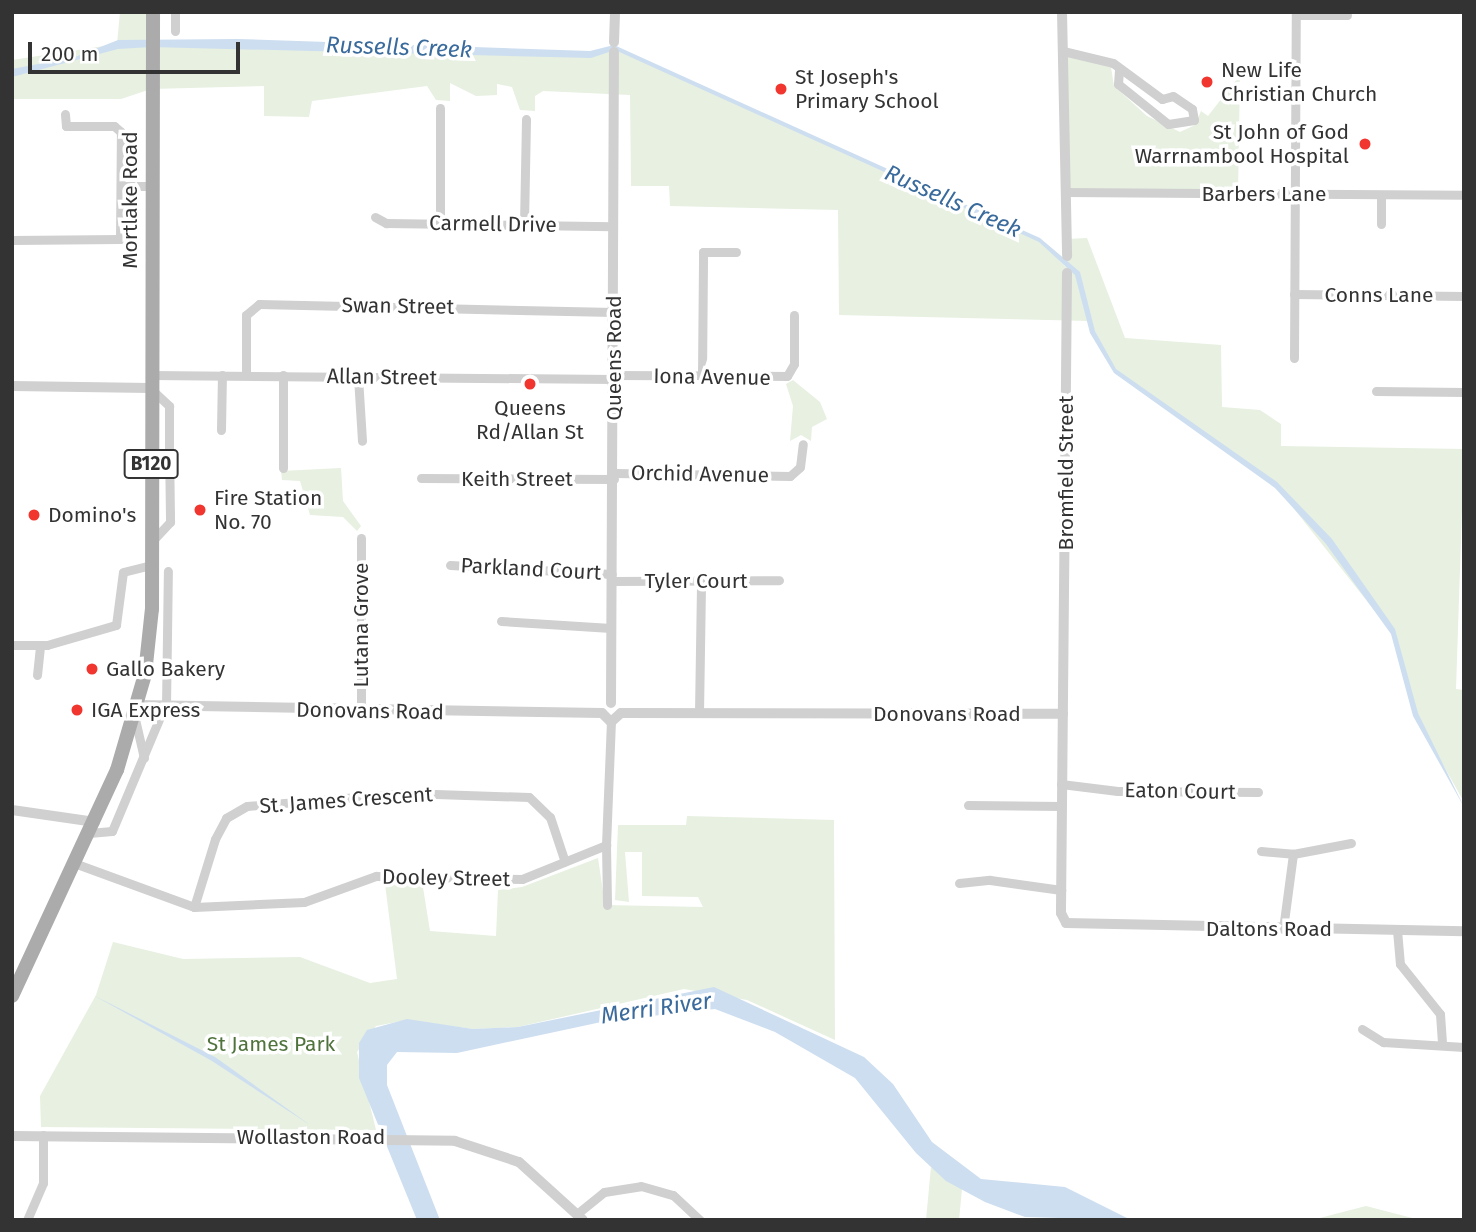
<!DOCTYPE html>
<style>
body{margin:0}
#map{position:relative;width:1476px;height:1232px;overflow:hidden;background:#fff;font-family:"Fira Sans",sans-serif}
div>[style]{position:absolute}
.green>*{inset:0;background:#e7f0e1}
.water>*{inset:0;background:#cddef0}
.minor>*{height:9px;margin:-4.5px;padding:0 4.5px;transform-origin:4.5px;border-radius:4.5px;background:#d0d0d0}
.tertiary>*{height:10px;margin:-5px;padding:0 5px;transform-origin:5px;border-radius:5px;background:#d0d0d0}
.primary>*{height:14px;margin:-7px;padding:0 7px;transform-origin:7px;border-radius:7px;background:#ababab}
.dots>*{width:19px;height:19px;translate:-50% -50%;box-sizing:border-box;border:4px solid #fff;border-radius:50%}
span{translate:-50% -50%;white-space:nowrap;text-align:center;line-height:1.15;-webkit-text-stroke:7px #fff;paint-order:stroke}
.shield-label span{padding:2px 5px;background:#fff;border:2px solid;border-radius:5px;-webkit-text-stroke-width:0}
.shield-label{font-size:19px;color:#333;font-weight:700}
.poi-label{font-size:21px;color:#333}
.left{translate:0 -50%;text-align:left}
.right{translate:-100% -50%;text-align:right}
.street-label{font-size:21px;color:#333}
.park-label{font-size:21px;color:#50733c}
.water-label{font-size:23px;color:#3a6b9c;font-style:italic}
.frame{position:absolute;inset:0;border:14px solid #333;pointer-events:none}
.scale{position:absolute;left:28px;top:42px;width:212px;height:32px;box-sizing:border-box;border:4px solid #333;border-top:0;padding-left:9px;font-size:21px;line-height:24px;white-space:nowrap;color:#333;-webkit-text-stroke:5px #fff;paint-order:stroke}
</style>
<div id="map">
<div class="green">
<i style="clip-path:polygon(120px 12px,153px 12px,152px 43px,591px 54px,614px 48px,1040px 241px,1066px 267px,1067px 239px,1087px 238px,1125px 338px,1221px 345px,1222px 407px,1260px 410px,1281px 424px,1281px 446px,1464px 449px,1456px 689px,1464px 690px,1464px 802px,1415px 715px,1393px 634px,1276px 486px,1116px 372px,1090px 321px,839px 315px,838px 210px,670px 206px,669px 186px,631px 186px,630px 95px,543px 91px,535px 96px,535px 111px,520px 110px,512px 87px,497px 84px,497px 95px,476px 96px,450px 83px,450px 101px,436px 100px,427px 86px,312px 101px,309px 117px,264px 116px,264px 86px,151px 89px,121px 99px,12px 99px,12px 60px,117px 44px)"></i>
<i style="clip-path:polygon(1077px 55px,1111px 67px,1114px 86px,1147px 116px,1180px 132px,1195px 125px,1201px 111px,1208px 116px,1240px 75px,1238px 194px,1065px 192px,1063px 56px)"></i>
<i style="clip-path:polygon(793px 380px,820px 402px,827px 419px,812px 427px,811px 441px,801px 435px,790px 441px,793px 406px,786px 384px)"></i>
<i style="clip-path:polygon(341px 468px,343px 501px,361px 526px,357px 531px,343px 517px,310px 515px,300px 481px,282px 480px,281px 471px)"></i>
<i style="clip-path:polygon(687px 816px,834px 820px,835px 1040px,747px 1000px,684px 989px,518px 1027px,473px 1029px,407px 1020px,376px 1026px,357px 1052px,376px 1130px,41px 1127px,40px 1096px,96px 995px,113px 942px,183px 959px,300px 957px,370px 983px,397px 979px,384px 876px,421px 875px,430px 931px,496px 936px,498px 890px,522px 887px,598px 858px,605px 905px,703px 907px,698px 897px,642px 896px,642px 852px,625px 852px,629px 902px,615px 900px,618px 825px,686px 825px)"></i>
<i style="clip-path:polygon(931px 1167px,962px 1189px,959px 1220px,926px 1220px)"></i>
<i style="clip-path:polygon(1366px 1206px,1420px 1220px,1312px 1220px)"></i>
</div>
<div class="water">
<i style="clip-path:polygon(238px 39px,590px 51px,614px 45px,1040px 238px,1080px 272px,1095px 331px,1116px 369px,1277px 482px,1332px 539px,1395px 629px,1418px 713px,1464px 807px,1413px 716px,1391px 634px,1326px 544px,1275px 488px,1114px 373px,1090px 333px,1075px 275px,1039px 242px,615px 50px,591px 58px,151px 47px,118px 49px,12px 77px,12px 69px,75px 57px,118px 40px)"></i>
<i style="clip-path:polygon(714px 987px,864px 1057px,893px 1084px,932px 1142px,981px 1179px,1065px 1187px,1131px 1220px,1025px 1217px,985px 1202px,946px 1181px,916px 1153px,855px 1078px,775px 1032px,715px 1009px,606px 1021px,457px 1053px,397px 1052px,387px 1065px,387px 1085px,440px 1220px,417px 1220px,359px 1078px,359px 1043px,367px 1030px,407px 1019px,473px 1029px,518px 1027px)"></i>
<i style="clip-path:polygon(93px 995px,215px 1057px,310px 1125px,212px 1061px)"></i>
</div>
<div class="minor">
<i style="left:175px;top:12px;width:19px;rotate:90deg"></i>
<i style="left:1296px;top:15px;width:51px"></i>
<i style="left:1063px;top:51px;width:51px;rotate:13.5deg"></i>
<i style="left:1113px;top:63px;width:61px;rotate:36.3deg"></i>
<i style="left:1162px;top:99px;width:11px;rotate:-15deg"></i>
<i style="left:1173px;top:96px;width:23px;rotate:34deg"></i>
<i style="left:1192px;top:109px;width:11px;rotate:80deg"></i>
<i style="left:1194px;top:120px;width:26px;rotate:171deg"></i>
<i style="left:1168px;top:124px;width:64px;rotate:-141.3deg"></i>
<i style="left:1118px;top:84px;width:15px;rotate:-86deg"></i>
<i style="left:122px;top:186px;width:29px"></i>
<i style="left:1065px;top:192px;width:399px;rotate:0.4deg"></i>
<i style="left:375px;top:217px;width:13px;rotate:29deg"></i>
<i style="left:386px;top:223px;width:227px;rotate:0.8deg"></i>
<i style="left:440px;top:223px;width:115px;rotate:-90deg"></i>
<i style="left:524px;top:224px;width:105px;rotate:-88.9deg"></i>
<i style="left:1381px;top:224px;width:29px;rotate:-90deg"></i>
<i style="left:12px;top:240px;width:108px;rotate:-0.5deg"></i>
<i style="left:120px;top:239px;width:107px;rotate:-89.5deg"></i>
<i style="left:121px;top:132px;width:9px;rotate:-139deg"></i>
<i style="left:114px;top:126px;width:48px;rotate:180deg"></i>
<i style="left:66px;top:126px;width:12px;rotate:-95deg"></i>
<i style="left:1294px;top:294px;width:170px;rotate:0.7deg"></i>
<i style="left:1294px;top:358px;width:346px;rotate:-89.7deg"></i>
<i style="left:150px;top:375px;width:464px;rotate:0.5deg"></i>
<i style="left:246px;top:375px;width:60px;rotate:-90deg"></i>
<i style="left:246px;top:315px;width:17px;rotate:-40deg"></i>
<i style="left:259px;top:304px;width:355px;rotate:1.3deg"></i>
<i style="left:614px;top:375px;width:173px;rotate:0.3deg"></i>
<i style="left:787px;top:376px;width:14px;rotate:-60deg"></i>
<i style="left:794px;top:364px;width:49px;rotate:-90deg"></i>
<i style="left:702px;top:376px;width:124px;rotate:-89.5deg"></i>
<i style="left:703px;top:252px;width:33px"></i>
<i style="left:358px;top:377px;width:64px;rotate:86.4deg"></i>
<i style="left:151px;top:389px;width:25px;rotate:43deg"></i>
<i style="left:169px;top:406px;width:40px;rotate:90deg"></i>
<i style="left:169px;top:446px;width:76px;rotate:89.2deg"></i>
<i style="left:170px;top:522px;width:26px;rotate:133deg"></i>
<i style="left:1376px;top:391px;width:88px;rotate:0.7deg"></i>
<i style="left:221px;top:430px;width:55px;rotate:-89deg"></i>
<i style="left:283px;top:468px;width:93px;rotate:-90deg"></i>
<i style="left:615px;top:473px;width:175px;rotate:1deg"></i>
<i style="left:790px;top:476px;width:13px;rotate:-42deg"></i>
<i style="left:800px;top:467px;width:23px;rotate:-83deg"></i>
<i style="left:421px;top:478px;width:193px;rotate:0.3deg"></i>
<i style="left:450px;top:565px;width:162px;rotate:3.2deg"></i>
<i style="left:612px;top:581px;width:167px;rotate:-0.3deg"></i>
<i style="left:501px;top:621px;width:110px;rotate:3.6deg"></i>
<i style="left:12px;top:645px;width:35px"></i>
<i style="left:47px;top:645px;width:72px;rotate:-16.2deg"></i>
<i style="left:116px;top:625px;width:53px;rotate:-82.5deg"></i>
<i style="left:123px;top:572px;width:30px;rotate:-14deg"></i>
<i style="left:37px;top:675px;width:29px;rotate:-84deg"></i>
<i style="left:166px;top:707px;width:136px;rotate:-89.2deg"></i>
<i style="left:361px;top:712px;width:174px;rotate:-90deg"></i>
<i style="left:699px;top:713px;width:132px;rotate:-89.1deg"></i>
<i style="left:135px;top:719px;width:40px;rotate:77deg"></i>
<i style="left:1061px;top:784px;width:57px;rotate:7deg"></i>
<i style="left:1118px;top:791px;width:140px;rotate:0.4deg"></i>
<i style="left:968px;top:805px;width:93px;rotate:0.6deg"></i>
<i style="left:89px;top:833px;width:23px;rotate:-5deg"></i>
<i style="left:112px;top:831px;width:124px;rotate:-67.2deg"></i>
<i style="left:606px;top:845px;width:60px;rotate:89deg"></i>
<i style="left:1261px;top:851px;width:32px;rotate:5deg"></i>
<i style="left:1293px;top:854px;width:59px;rotate:-10.7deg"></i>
<i style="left:74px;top:863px;width:128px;rotate:20.1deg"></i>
<i style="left:194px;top:907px;width:110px;rotate:-2.6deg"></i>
<i style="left:304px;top:902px;width:77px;rotate:-19.9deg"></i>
<i style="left:376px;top:876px;width:146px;rotate:1.2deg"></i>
<i style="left:522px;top:879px;width:91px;rotate:-22deg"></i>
<i style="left:606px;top:845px;width:123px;rotate:-87.7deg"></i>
<i style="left:959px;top:883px;width:31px;rotate:-6deg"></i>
<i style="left:990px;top:880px;width:72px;rotate:8deg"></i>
<i style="left:194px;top:907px;width:71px;rotate:-72.8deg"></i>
<i style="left:215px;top:839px;width:24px;rotate:-62deg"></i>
<i style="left:226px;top:818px;width:24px;rotate:-30deg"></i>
<i style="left:247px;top:806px;width:160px;rotate:-4.7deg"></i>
<i style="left:406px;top:793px;width:123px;rotate:1.9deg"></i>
<i style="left:529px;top:797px;width:29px;rotate:44deg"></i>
<i style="left:550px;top:817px;width:47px;rotate:71.6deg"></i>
<i style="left:1283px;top:929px;width:76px;rotate:-82.4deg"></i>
<i style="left:1397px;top:930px;width:34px;rotate:85deg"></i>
<i style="left:1400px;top:964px;width:64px;rotate:51.3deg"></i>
<i style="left:1440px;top:1014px;width:30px;rotate:86deg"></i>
<i style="left:1362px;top:1029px;width:25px;rotate:32deg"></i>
<i style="left:1383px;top:1042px;width:81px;rotate:3.5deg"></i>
<i style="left:578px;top:1213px;width:33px;rotate:-39deg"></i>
<i style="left:604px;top:1192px;width:37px;rotate:-9deg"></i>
<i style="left:641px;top:1186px;width:33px;rotate:16deg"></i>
<i style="left:673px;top:1195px;width:37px;rotate:43deg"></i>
<i style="left:27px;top:1220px;width:40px;rotate:-66.6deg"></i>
<i style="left:43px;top:1183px;width:48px;rotate:-90deg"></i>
</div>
<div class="tertiary">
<i style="left:1062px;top:12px;width:244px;rotate:88.8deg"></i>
<i style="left:614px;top:42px;width:30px;rotate:-88deg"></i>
<i style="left:1067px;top:273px;width:640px;rotate:90.54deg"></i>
<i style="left:1061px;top:913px;width:11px;rotate:63deg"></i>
<i style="left:1066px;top:923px;width:398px;rotate:1.2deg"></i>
<i style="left:12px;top:386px;width:138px;rotate:0.8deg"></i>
<i style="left:611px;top:703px;width:651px;rotate:-89.74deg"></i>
<i style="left:138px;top:705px;width:464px;rotate:1deg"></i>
<i style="left:602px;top:713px;width:13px;rotate:45deg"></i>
<i style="left:611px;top:722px;width:13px;rotate:-42deg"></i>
<i style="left:621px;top:713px;width:442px;rotate:0.1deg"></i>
<i style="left:12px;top:810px;width:84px;rotate:8.2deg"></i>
<i style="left:12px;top:1136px;width:443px;rotate:0.6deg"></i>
<i style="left:455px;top:1141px;width:67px;rotate:18.2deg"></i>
<i style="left:519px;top:1162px;width:86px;rotate:42.2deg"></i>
</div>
<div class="primary">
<i style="left:12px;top:996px;width:249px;rotate:-65.1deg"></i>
<i style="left:117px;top:770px;width:100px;rotate:-73.7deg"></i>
<i style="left:145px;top:674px;width:65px;rotate:-83.9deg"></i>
<i style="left:152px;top:609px;width:597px;rotate:-89.9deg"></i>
</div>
<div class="dots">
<i style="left:1207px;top:82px;background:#f0362e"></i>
<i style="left:781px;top:89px;background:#f0362e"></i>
<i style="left:1365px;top:144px;background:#f0362e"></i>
<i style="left:530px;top:384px;background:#f0362e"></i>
<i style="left:200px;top:510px;background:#f0362e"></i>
<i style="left:34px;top:515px;background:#f0362e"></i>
<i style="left:92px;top:669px;background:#f0362e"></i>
<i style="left:77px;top:710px;background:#f0362e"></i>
</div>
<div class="shield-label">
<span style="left:151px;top:464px">B120</span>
</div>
<div class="poi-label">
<span class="left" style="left:1221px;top:82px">New Life<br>Christian Church</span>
<span class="left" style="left:795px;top:89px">St Joseph's<br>Primary School</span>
<span class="right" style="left:1349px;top:144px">St John of God<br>Warrnambool Hospital</span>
<span style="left:530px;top:420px">Queens<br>Rd/Allan St</span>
<span class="left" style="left:214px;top:510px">Fire Station<br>No. 70</span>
<span class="left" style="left:48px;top:515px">Domino's</span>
<span class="left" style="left:106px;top:669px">Gallo Bakery</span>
<span class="left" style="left:91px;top:710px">IGA Express</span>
</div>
<div class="street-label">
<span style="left:1264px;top:194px">Barbers Lane</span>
<span style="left:130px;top:200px;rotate:-90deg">Mortlake Road</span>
<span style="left:493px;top:224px;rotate:1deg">Carmell Drive</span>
<span style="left:1379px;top:295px">Conns Lane</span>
<span style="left:398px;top:306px;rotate:1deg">Swan Street</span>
<span style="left:614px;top:358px;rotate:-90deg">Queens Road</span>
<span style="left:382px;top:377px;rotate:1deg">Allan Street</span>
<span style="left:712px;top:377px;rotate:1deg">Iona Avenue</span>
<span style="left:1066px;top:473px;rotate:-90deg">Bromfield Street</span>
<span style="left:700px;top:474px;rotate:1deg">Orchid Avenue</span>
<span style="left:517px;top:479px">Keith Street</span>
<span style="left:531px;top:569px;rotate:3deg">Parkland Court</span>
<span style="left:696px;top:581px">Tyler Court</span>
<span style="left:361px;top:625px;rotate:-90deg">Lutana Grove</span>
<span style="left:370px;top:711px;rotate:1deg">Donovans Road</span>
<span style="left:947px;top:714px">Donovans Road</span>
<span style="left:1180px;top:791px;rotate:1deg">Eaton Court</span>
<span style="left:346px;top:800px;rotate:-4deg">St. James Crescent</span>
<span style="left:446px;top:878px;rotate:1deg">Dooley Street</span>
<span style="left:1269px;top:929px">Daltons Road</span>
<span style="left:311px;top:1137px">Wollaston Road</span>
</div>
<div class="park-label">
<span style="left:271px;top:1044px">St James Park</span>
</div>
<div class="water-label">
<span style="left:399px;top:47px;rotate:2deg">Russells Creek</span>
<span style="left:953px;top:201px;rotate:24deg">Russells Creek</span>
<span style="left:656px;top:1008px;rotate:-8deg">Merri River</span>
</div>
<div class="frame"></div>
<div class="scale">200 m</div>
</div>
